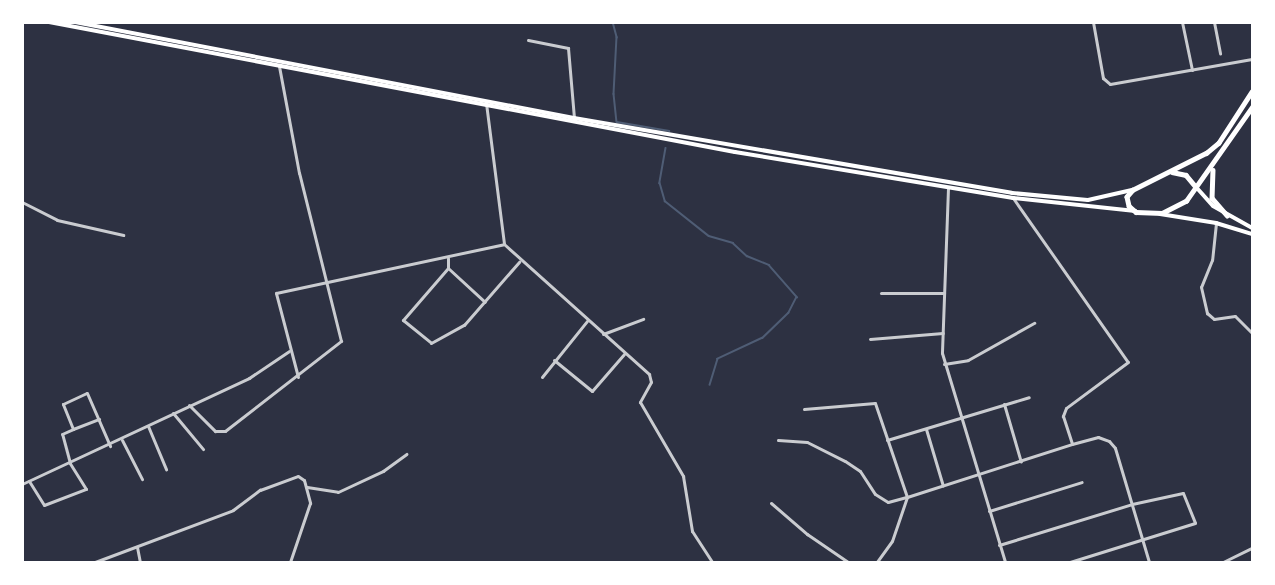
<!DOCTYPE html>
<style>
body{margin:0}
#map{position:relative;width:1275px;height:585px;overflow:hidden;background:#2d3142;font-family:"DejaVu Sans",sans-serif}
div>[style]{position:absolute}
.stream>*{height:1.5px;margin:-0.75px;padding:0 0.75px;transform-origin:0.75px;border-radius:0.75px;background:#4f5d75}
.minor>*{height:3px;margin:-1.5px;padding:0 1.5px;transform-origin:1.5px;border-radius:1.5px;background:#caccd0}
.secondary>*{height:4px;margin:-2px;padding:0 2px;transform-origin:2px;border-radius:2px;background:#fff}
.trunk>*{height:4.5px;margin:-2.25px;padding:0 2.25px;transform-origin:2.25px;border-radius:2.25px;background:#fff}
span{translate:-50% -50%;white-space:nowrap;text-align:center;line-height:1.15;-webkit-text-stroke:6px #fff;paint-order:stroke}
.frame{position:absolute;inset:0;border:24px solid #fff;pointer-events:none}
</style>
<div id="map">
<div class="stream">
<i style="left:613px;top:22px;width:16px;rotate:75deg"></i>
<i style="left:617px;top:37px;width:57px;rotate:93deg"></i>
<i style="left:614px;top:94px;width:28px;rotate:84deg"></i>
<i style="left:617px;top:122px;width:53px;rotate:9.8deg"></i>
<i style="left:666px;top:148px;width:36px;rotate:100deg"></i>
<i style="left:660px;top:183px;width:19px;rotate:74deg"></i>
<i style="left:665px;top:201px;width:56px;rotate:38.5deg"></i>
<i style="left:709px;top:236px;width:25px;rotate:16deg"></i>
<i style="left:733px;top:243px;width:19px;rotate:43deg"></i>
<i style="left:747px;top:256px;width:24px;rotate:22deg"></i>
<i style="left:769px;top:265px;width:43px;rotate:48.8deg"></i>
<i style="left:797px;top:297px;width:18px;rotate:117deg"></i>
<i style="left:789px;top:313px;width:36px;rotate:136deg"></i>
<i style="left:763px;top:338px;width:50px;rotate:155deg"></i>
<i style="left:718px;top:359px;width:27px;rotate:107deg"></i>
</div>
<div class="minor">
<i style="left:1093px;top:22px;width:57px;rotate:79.9deg"></i>
<i style="left:1103px;top:78px;width:9px;rotate:41deg"></i>
<i style="left:1110px;top:84px;width:144px;rotate:-10deg"></i>
<i style="left:1182px;top:22px;width:49px;rotate:78.2deg"></i>
<i style="left:1214px;top:22px;width:32px;rotate:79deg"></i>
<i style="left:528px;top:40px;width:41px;rotate:11.3deg"></i>
<i style="left:568px;top:48px;width:70px;rotate:85.1deg"></i>
<i style="left:486px;top:103px;width:142px;rotate:82.7deg"></i>
<i style="left:504px;top:244px;width:195px;rotate:41.9deg"></i>
<i style="left:649px;top:374px;width:8px;rotate:76deg"></i>
<i style="left:651px;top:382px;width:23px;rotate:119deg"></i>
<i style="left:640px;top:402px;width:86px;rotate:59.8deg"></i>
<i style="left:683px;top:476px;width:56px;rotate:80.7deg"></i>
<i style="left:692px;top:531px;width:37px;rotate:57deg"></i>
<i style="left:948px;top:188px;width:165px;rotate:92.1deg"></i>
<i style="left:942px;top:353px;width:218px;rotate:73.2deg"></i>
<i style="left:1013px;top:198px;width:200px;rotate:55deg"></i>
<i style="left:1128px;top:362px;width:77px;rotate:143.4deg"></i>
<i style="left:1066px;top:408px;width:9px;rotate:111deg"></i>
<i style="left:1063px;top:416px;width:29px;rotate:72deg"></i>
<i style="left:22px;top:202px;width:39px;rotate:27deg"></i>
<i style="left:57px;top:220px;width:68px;rotate:12.8deg"></i>
<i style="left:1216px;top:223px;width:37px;rotate:96deg"></i>
<i style="left:1212px;top:260px;width:29px;rotate:112deg"></i>
<i style="left:1201px;top:287px;width:27px;rotate:77deg"></i>
<i style="left:1207px;top:313px;width:9px;rotate:41deg"></i>
<i style="left:1214px;top:319px;width:21px;rotate:-8deg"></i>
<i style="left:1235px;top:316px;width:24px;rotate:45deg"></i>
<i style="left:448px;top:258px;width:10px;rotate:90deg"></i>
<i style="left:448px;top:268px;width:69px;rotate:130.9deg"></i>
<i style="left:403px;top:320px;width:36px;rotate:39deg"></i>
<i style="left:431px;top:343px;width:38px;rotate:-29deg"></i>
<i style="left:464px;top:325px;width:84px;rotate:-48.9deg"></i>
<i style="left:448px;top:268px;width:50px;rotate:42.6deg"></i>
<i style="left:881px;top:293px;width:63px"></i>
<i style="left:603px;top:334px;width:43px;rotate:-20.6deg"></i>
<i style="left:870px;top:339px;width:73px;rotate:-4.7deg"></i>
<i style="left:554px;top:360px;width:49px;rotate:39.2deg"></i>
<i style="left:592px;top:391px;width:49px;rotate:-49.1deg"></i>
<i style="left:944px;top:364px;width:24px;rotate:-9deg"></i>
<i style="left:968px;top:360px;width:76px;rotate:-29.3deg"></i>
<i style="left:298px;top:377px;width:87px;rotate:-104.7deg"></i>
<i style="left:276px;top:293px;width:233px;rotate:-12.1deg"></i>
<i style="left:542px;top:377px;width:72px;rotate:-51.2deg"></i>
<i style="left:1004px;top:404px;width:60px;rotate:73.7deg"></i>
<i style="left:189px;top:405px;width:37px;rotate:45deg"></i>
<i style="left:215px;top:431px;width:10px"></i>
<i style="left:225px;top:431px;width:147px;rotate:-37.8deg"></i>
<i style="left:341px;top:341px;width:173px;rotate:-104deg"></i>
<i style="left:299px;top:173px;width:109px;rotate:-100.6deg"></i>
<i style="left:804px;top:409px;width:71px;rotate:-4.8deg"></i>
<i style="left:875px;top:403px;width:99px;rotate:71.2deg"></i>
<i style="left:907px;top:497px;width:173px;rotate:-17.8deg"></i>
<i style="left:1072px;top:444px;width:27px;rotate:-15deg"></i>
<i style="left:1098px;top:437px;width:12px;rotate:20deg"></i>
<i style="left:1109px;top:441px;width:9px;rotate:49deg"></i>
<i style="left:1115px;top:448px;width:119px;rotate:73.4deg"></i>
<i style="left:173px;top:413px;width:47px;rotate:50.2deg"></i>
<i style="left:148px;top:426px;width:47px;rotate:67.3deg"></i>
<i style="left:73px;top:429px;width:28px;rotate:-21deg"></i>
<i style="left:926px;top:429px;width:59px;rotate:73.4deg"></i>
<i style="left:122px;top:440px;width:44px;rotate:62.9deg"></i>
<i style="left:778px;top:440px;width:29px;rotate:4deg"></i>
<i style="left:807px;top:442px;width:42px;rotate:26.6deg"></i>
<i style="left:845px;top:461px;width:18px;rotate:34deg"></i>
<i style="left:860px;top:471px;width:27px;rotate:57deg"></i>
<i style="left:875px;top:494px;width:15px;rotate:32deg"></i>
<i style="left:888px;top:502px;width:20px;rotate:-15deg"></i>
<i style="left:907px;top:497px;width:46px;rotate:108.8deg"></i>
<i style="left:892px;top:541px;width:26px;rotate:126deg"></i>
<i style="left:887px;top:440px;width:148px;rotate:-16.8deg"></i>
<i style="left:29px;top:481px;width:28px;rotate:58deg"></i>
<i style="left:44px;top:505px;width:45px;rotate:-20.9deg"></i>
<i style="left:86px;top:489px;width:31px;rotate:-122deg"></i>
<i style="left:70px;top:463px;width:30px;rotate:-105deg"></i>
<i style="left:62px;top:434px;width:12px;rotate:-24deg"></i>
<i style="left:73px;top:429px;width:27px;rotate:-112deg"></i>
<i style="left:63px;top:404px;width:26px;rotate:-25deg"></i>
<i style="left:87px;top:393px;width:58px;rotate:66.5deg"></i>
<i style="left:22px;top:484px;width:251px;rotate:-25deg"></i>
<i style="left:249px;top:378px;width:48px;rotate:-34deg"></i>
<i style="left:307px;top:487px;width:31px;rotate:9deg"></i>
<i style="left:338px;top:492px;width:50px;rotate:-25deg"></i>
<i style="left:383px;top:471px;width:29px;rotate:-36deg"></i>
<i style="left:771px;top:503px;width:48px;rotate:40.7deg"></i>
<i style="left:807px;top:534px;width:50px;rotate:34.3deg"></i>
<i style="left:989px;top:511px;width:97px;rotate:-17.3deg"></i>
<i style="left:999px;top:545px;width:139px;rotate:-17.1deg"></i>
<i style="left:1132px;top:504px;width:52px;rotate:-12.2deg"></i>
<i style="left:1183px;top:493px;width:32px;rotate:68deg"></i>
<i style="left:1195px;top:523px;width:131px;rotate:162.7deg"></i>
<i style="left:137px;top:547px;width:15px;rotate:79deg"></i>
<i style="left:95px;top:562px;width:147px;rotate:-20.6deg"></i>
<i style="left:233px;top:510px;width:34px;rotate:-37deg"></i>
<i style="left:260px;top:490px;width:40px;rotate:-20.2deg"></i>
<i style="left:298px;top:476px;width:7px;rotate:34deg"></i>
<i style="left:304px;top:480px;width:24px;rotate:75deg"></i>
<i style="left:310px;top:503px;width:62px;rotate:108.7deg"></i>
<i style="left:1223px;top:562px;width:32px;rotate:-26deg"></i>
</div>
<div class="secondary">
<i style="left:49px;top:22px;width:698px;rotate:10.73deg"></i>
<i style="left:735px;top:152px;width:282px;rotate:9.4deg"></i>
<i style="left:1013px;top:198px;width:123px;rotate:6.1deg"></i>
<i style="left:75px;top:22px;width:508px;rotate:10.89deg"></i>
<i style="left:574px;top:118px;width:444px;rotate:9.7deg"></i>
<i style="left:1012px;top:193px;width:76px;rotate:5.3deg"></i>
<i style="left:1088px;top:200px;width:45px;rotate:-12.8deg"></i>
<i style="left:1196px;top:187px;width:25px;rotate:48deg"></i>
<i style="left:1213px;top:206px;width:45px;rotate:29.4deg"></i>
<i style="left:1160px;top:214px;width:57px;rotate:9.1deg"></i>
<i style="left:1216px;top:223px;width:38px;rotate:17deg"></i>
</div>
<div class="trunk">
<i style="left:1252px;top:92px;width:61px;rotate:122.9deg"></i>
<i style="left:1219px;top:143px;width:16px;rotate:140deg"></i>
<i style="left:1207px;top:153px;width:83px;rotate:153.4deg"></i>
<i style="left:1133px;top:190px;width:9px;rotate:131deg"></i>
<i style="left:1127px;top:197px;width:9px;rotate:77deg"></i>
<i style="left:1129px;top:206px;width:9px;rotate:41deg"></i>
<i style="left:1136px;top:212px;width:26px;rotate:2deg"></i>
<i style="left:1162px;top:213px;width:27px;rotate:-27deg"></i>
<i style="left:1186px;top:201px;width:115px;rotate:-54.9deg"></i>
<i style="left:1213px;top:170px;width:28px;rotate:92deg"></i>
<i style="left:1212px;top:198px;width:23px;rotate:49deg"></i>
<i style="left:1172px;top:172px;width:14px;rotate:12deg"></i>
<i style="left:1186px;top:175px;width:16px;rotate:50deg"></i>
</div>
<div class="frame"></div>
</div>
